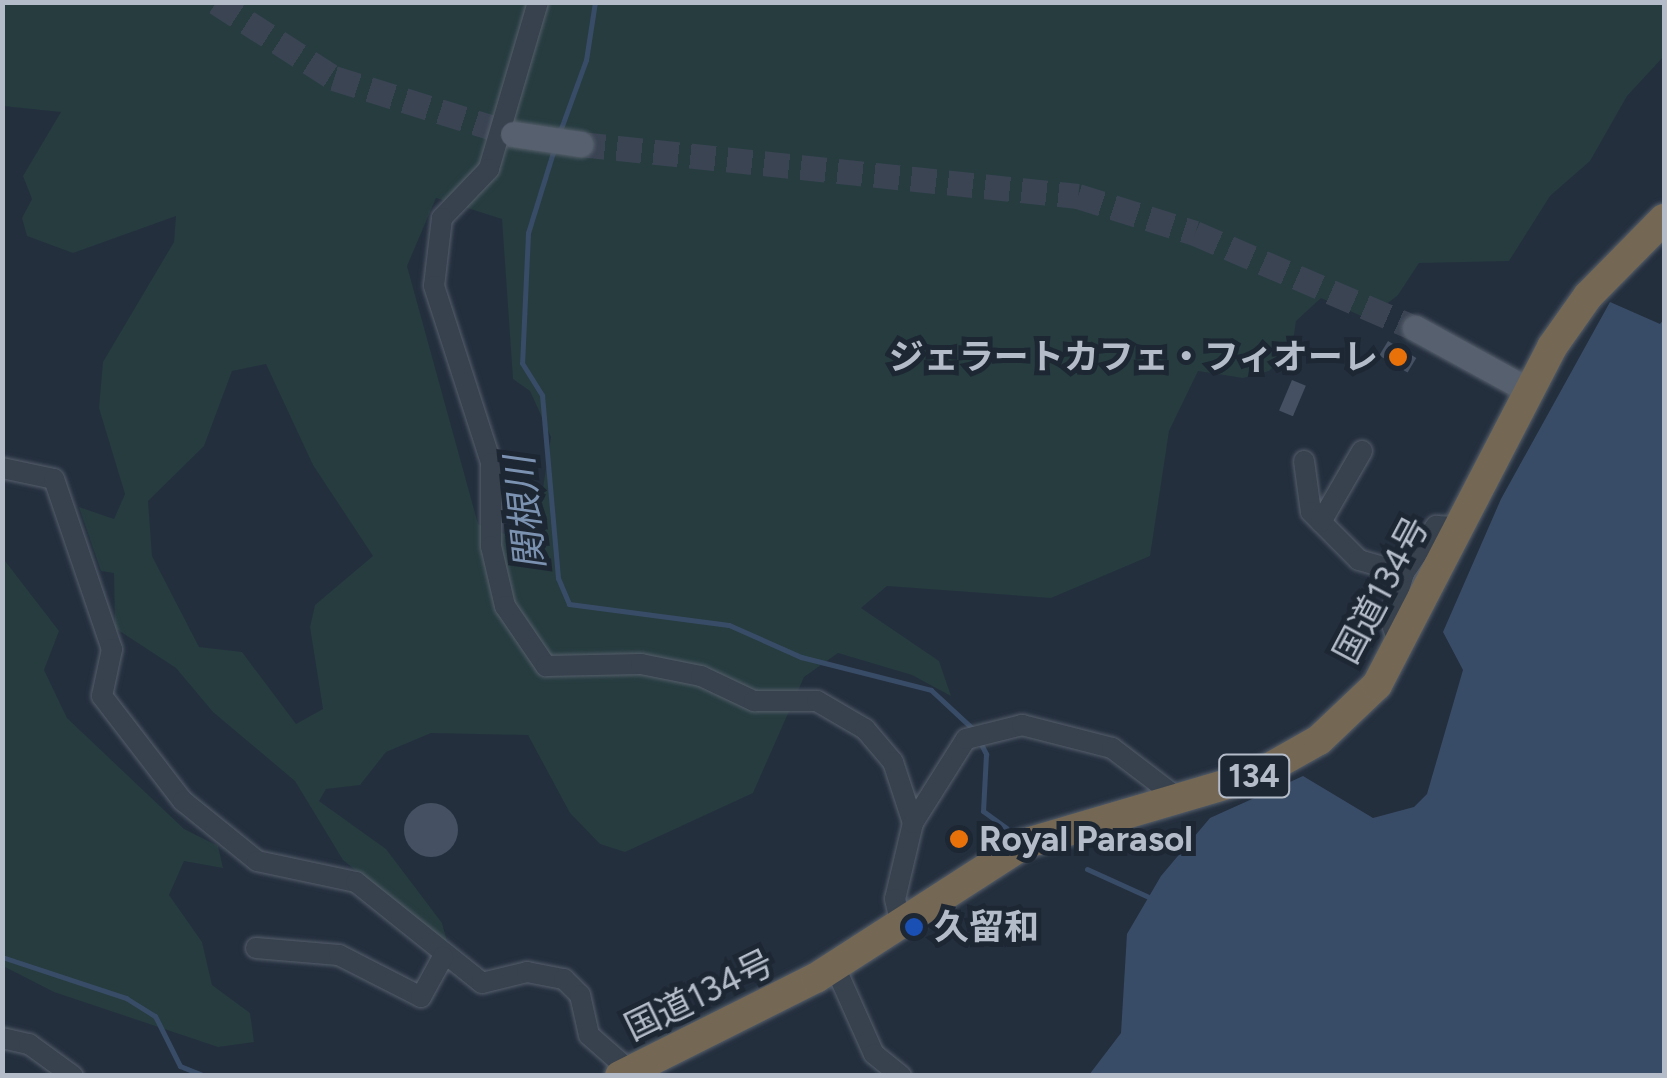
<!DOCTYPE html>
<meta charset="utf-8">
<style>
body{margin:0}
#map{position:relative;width:1667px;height:1078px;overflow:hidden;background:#242f3e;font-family:Figtree,"Noto Sans JP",sans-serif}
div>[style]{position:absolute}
.green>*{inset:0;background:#263c3f}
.water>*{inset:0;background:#394c67}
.stream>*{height:5px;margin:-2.5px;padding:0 2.5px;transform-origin:2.5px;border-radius:2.5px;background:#394c67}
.building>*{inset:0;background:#455162;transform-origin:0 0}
.round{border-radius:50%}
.major-tunnel>*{height:25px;margin-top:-12.5px;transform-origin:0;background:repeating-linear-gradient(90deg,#3a4453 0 25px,transparent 0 37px)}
.roads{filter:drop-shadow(0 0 2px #565f6c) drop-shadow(0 0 2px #565f6c)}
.minor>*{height:20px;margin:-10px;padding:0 10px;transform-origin:10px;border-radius:10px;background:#38414e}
.major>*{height:25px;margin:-12.5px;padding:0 12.5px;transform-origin:12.5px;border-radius:12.5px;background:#56606e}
.highway>*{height:30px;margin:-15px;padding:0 15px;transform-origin:15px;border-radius:15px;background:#746855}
.dots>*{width:28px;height:28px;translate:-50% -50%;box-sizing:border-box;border:5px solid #1d2633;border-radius:50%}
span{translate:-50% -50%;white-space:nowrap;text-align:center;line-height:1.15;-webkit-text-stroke:10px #1d2633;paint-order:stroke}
.shield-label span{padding:2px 8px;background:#1d2633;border:2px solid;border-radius:8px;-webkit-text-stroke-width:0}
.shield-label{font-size:32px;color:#b4bcc9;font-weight:700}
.poi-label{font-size:35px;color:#b4bcc9;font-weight:700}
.right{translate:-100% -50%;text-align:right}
.left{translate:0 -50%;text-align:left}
.street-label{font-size:35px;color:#b4bcc9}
.water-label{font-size:38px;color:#7c92b1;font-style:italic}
.frame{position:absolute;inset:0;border:5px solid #b4bcc9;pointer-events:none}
</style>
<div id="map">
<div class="green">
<i style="clip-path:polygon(evenodd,3px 3px,1664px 3px,1664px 56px,1627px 96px,1590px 161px,1550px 196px,1509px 261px,1419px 263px,1398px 295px,1368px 319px,1321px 298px,1296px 321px,1292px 348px,1269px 371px,1243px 378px,1198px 371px,1169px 431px,1150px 556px,1051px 598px,887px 586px,861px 608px,939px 661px,951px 696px,912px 675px,838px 653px,804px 677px,753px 793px,625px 852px,600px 844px,570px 813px,528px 735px,431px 733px,386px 752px,360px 785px,326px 789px,319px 801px,386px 849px,442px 923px,448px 945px,343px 860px,295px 781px,213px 712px,176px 668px,115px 628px,114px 573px,101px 571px,79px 507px,114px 519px,125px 494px,99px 408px,103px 362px,174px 242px,176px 216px,73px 253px,27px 236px,22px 218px,32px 199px,23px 176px,61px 112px,3px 106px,3px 3px,436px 198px,502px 219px,513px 379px,530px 391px,551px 437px,534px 545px,478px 524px,407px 266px,436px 198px,3px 3px,266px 364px,313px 465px,373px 556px,315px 605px,310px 627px,323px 709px,296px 724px,242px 652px,199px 647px,152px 556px,148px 501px,204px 446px,232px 371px,266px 364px)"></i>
<i style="clip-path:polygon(2px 557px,59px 631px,44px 670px,67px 718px,184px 829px,218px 846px,223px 868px,184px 861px,169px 895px,202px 942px,212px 985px,250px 1013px,254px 1042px,218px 1047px,54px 992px,3px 966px)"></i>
</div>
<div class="water">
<i style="clip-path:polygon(1610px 302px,1660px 324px,1664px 319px,1664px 1075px,1089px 1075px,1121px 1033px,1127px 934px,1161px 876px,1210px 818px,1303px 776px,1373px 818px,1414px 807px,1427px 794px,1463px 670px,1443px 632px,1501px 499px)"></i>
</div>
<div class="stream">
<i style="left:559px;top:134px;width:79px;rotate:-70deg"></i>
<i style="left:586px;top:60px;width:59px;rotate:-81.2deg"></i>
<i style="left:554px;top:149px;width:88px;rotate:107.2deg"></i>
<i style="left:528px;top:233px;width:130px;rotate:92.6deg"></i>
<i style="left:522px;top:363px;width:38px;rotate:58deg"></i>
<i style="left:542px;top:395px;width:184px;rotate:85deg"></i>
<i style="left:558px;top:578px;width:28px;rotate:67deg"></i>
<i style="left:569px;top:604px;width:161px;rotate:7.5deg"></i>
<i style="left:729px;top:625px;width:79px;rotate:24deg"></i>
<i style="left:801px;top:657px;width:134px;rotate:14.2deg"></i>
<i style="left:931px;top:690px;width:59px;rotate:42.9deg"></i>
<i style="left:979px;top:740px;width:16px;rotate:63deg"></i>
<i style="left:986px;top:754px;width:57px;rotate:93deg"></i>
<i style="left:983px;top:811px;width:29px;rotate:36deg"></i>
<i style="left:1087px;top:869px;width:72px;rotate:24.4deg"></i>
<i style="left:2px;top:957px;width:131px;rotate:18.3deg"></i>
<i style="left:126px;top:998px;width:34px;rotate:32deg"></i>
<i style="left:155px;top:1016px;width:56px;rotate:63.4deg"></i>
<i style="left:180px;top:1066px;width:27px;rotate:22deg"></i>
</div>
<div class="building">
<i style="left:1388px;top:341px;width:33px;height:17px;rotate:31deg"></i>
<i style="left:1292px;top:380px;width:15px;height:33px;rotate:23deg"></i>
<i class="round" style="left:404px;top:803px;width:54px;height:54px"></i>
</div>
<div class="major-tunnel">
<i style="left:216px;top:2px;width:140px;rotate:32.8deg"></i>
<i style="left:334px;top:78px;width:188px;rotate:17.4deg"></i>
<i style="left:580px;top:144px;width:501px;rotate:5.96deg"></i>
<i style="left:1078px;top:196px;width:123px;rotate:17.5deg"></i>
<i style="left:1195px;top:233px;width:240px;rotate:23.4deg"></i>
</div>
<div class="roads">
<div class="minor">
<i style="left:538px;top:2px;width:174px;rotate:106.4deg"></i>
<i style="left:489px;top:169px;width:68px;rotate:133.8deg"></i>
<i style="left:442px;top:218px;width:68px;rotate:96.7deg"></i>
<i style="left:434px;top:286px;width:186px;rotate:72.1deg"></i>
<i style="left:491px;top:463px;width:83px;rotate:90deg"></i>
<i style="left:491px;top:546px;width:62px;rotate:76.9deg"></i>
<i style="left:505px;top:606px;width:73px;rotate:55.7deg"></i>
<i style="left:546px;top:666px;width:95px;rotate:-1.2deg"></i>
<i style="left:641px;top:664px;width:61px;rotate:11.3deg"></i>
<i style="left:701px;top:676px;width:59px;rotate:25.3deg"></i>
<i style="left:754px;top:701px;width:63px"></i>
<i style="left:817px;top:701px;width:56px;rotate:30.3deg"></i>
<i style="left:865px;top:729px;width:43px;rotate:49.7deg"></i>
<i style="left:893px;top:762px;width:64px;rotate:71.8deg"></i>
<i style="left:913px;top:823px;width:78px;rotate:103.3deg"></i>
<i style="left:895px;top:899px;width:22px;rotate:77deg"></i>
<i style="left:1304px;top:461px;width:51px;rotate:82.2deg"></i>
<i style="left:1311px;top:512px;width:68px;rotate:45deg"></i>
<i style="left:1359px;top:560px;width:47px;rotate:16.1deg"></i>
<i style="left:2px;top:468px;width:53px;rotate:11.9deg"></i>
<i style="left:54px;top:479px;width:180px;rotate:71.2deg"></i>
<i style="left:112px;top:649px;width:48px;rotate:102deg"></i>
<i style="left:102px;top:696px;width:133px;rotate:52.4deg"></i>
<i style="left:183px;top:801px;width:95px;rotate:39deg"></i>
<i style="left:257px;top:861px;width:101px;rotate:12deg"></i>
<i style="left:356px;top:882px;width:161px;rotate:38.7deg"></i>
<i style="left:482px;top:983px;width:46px;rotate:-13.7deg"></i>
<i style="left:527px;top:972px;width:38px;rotate:11deg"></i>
<i style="left:564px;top:979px;width:23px;rotate:45deg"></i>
<i style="left:580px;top:995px;width:41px;rotate:77.3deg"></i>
<i style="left:589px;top:1035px;width:55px;rotate:41.3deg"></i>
<i style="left:1321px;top:522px;width:82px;rotate:-60deg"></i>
<i style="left:1399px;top:644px;width:27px;rotate:-110deg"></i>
<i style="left:1390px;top:619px;width:48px;rotate:-73.1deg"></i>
<i style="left:1404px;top:573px;width:57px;rotate:-55.8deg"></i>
<i style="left:1436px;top:526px;width:20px;rotate:3deg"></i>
<i style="left:913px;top:823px;width:99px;rotate:-57.8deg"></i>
<i style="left:966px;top:739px;width:58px;rotate:-14deg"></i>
<i style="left:1022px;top:725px;width:93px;rotate:14.3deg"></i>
<i style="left:1112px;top:748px;width:79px;rotate:37.3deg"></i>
<i style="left:256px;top:948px;width:83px;rotate:4.8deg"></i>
<i style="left:339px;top:955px;width:92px;rotate:27.1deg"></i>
<i style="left:421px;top:997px;width:46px;rotate:-61.2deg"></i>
<i style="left:835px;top:967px;width:95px;rotate:65.9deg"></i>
<i style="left:874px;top:1054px;width:35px;rotate:39deg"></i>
<i style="left:2px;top:1038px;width:28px;rotate:13deg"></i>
<i style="left:29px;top:1044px;width:54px;rotate:36deg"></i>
</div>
<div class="major">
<i style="left:513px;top:134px;width:68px;rotate:8.5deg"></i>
<i style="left:1415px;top:328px;width:129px;rotate:28.8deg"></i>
</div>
<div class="highway">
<i style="left:620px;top:1076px;width:219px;rotate:-26.6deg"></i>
<i style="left:816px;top:978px;width:247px;rotate:-32.8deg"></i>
<i style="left:1024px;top:844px;width:241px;rotate:-16.4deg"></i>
<i style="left:1255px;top:776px;width:73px;rotate:-29.4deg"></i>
<i style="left:1319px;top:740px;width:80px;rotate:-43.5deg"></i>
<i style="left:1377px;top:685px;width:381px;rotate:-62.6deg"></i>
<i style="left:1552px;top:347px;width:62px;rotate:-54.8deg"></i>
<i style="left:1588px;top:296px;width:108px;rotate:-45.4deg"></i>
</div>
</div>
<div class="dots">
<i style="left:1398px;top:357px;background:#e8710a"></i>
<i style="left:959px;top:839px;background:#e8710a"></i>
<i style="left:914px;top:927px;background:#1a4fb4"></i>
</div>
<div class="shield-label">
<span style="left:1254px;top:776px">134</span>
</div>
<div class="poi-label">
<span class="right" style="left:1378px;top:357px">ジェラートカフェ・フィオーレ</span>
<span class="left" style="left:979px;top:839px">Royal Parasol</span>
<span class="left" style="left:934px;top:927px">久留和</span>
</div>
<div class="street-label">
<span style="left:1381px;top:590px;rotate:-62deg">国道134号</span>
<span style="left:699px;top:995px;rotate:-26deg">国道134号</span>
</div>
<div class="water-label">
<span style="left:526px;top:513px;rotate:-96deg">関根川</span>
</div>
<div class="frame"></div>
</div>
